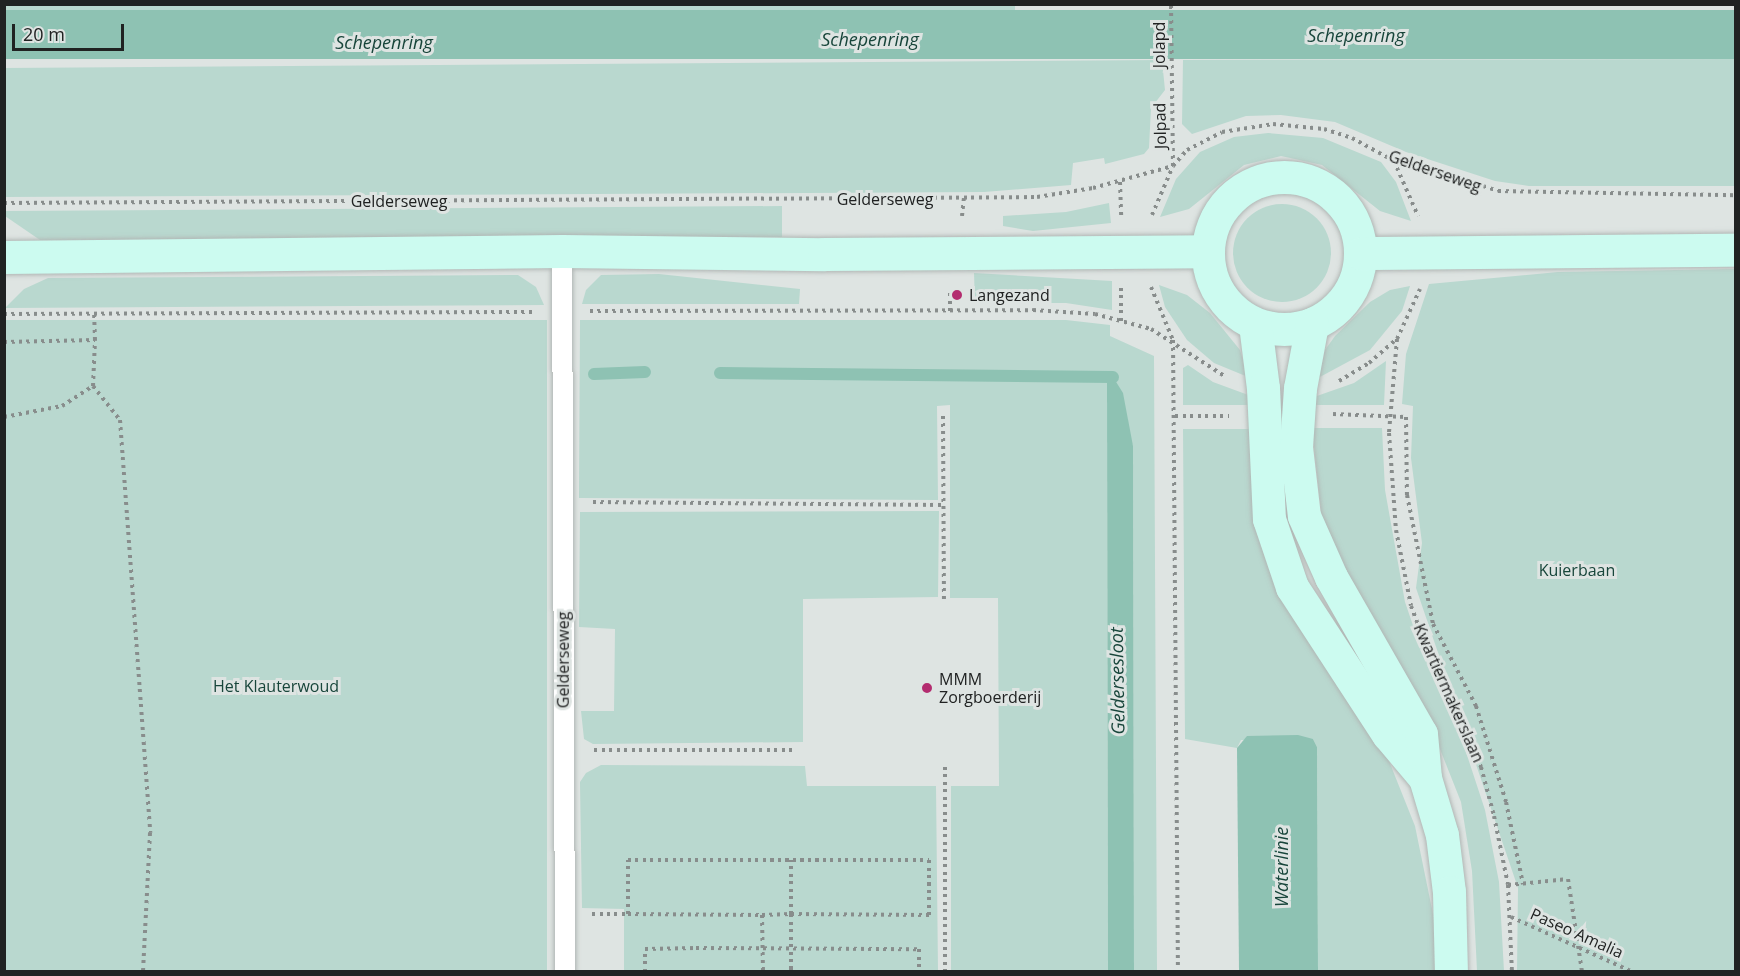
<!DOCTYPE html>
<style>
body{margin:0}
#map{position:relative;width:1740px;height:976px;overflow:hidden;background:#dee4e2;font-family:"Open Sans",sans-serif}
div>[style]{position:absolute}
.green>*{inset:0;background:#b9d8cf;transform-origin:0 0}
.round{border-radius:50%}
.water>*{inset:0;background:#8ec2b3;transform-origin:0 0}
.stream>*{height:12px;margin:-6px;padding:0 6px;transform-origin:6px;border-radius:6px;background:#8ec2b3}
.path>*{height:4px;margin-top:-2px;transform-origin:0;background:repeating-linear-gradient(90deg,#888d8c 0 3px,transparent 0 7.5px)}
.roads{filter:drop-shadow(0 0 2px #b1b7b5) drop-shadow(0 0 2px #b1b7b5)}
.lane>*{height:20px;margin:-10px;padding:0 10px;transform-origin:10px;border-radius:10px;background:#fff}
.secondary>*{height:33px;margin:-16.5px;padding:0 16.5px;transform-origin:16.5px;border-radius:16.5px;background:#ccfbf0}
.secondary>.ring{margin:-16.5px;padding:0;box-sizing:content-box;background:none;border:33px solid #ccfbf0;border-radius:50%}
.dots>*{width:16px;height:16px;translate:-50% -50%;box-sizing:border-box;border:3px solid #dee4e2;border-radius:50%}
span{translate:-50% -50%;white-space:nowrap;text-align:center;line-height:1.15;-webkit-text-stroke:6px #dee4e2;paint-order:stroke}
.street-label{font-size:16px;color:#202222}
.poi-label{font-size:16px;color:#202222}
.left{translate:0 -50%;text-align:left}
.park-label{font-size:16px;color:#18463b}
.water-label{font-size:18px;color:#17453a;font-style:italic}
.frame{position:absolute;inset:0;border:6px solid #202222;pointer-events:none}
.scale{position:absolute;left:12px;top:24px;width:112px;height:27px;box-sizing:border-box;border:3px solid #202222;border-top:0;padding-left:8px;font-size:18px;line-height:21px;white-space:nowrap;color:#202222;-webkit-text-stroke:4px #dee4e2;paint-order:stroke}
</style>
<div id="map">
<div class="green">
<i style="clip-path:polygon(4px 5px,1015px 4px,1015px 16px,5px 22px)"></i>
<i style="clip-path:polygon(1735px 59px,1735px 186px,1529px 186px,1495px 181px,1406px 152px,1335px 122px,1281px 115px,1246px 116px,1192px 134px,1182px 124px,1183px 60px)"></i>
<i style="clip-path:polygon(1162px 60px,1165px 90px,1151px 108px,1149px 148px,1144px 154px,1105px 164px,1104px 158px,1073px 163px,1071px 185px,984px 192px,5px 197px,4px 68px)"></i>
<i style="clip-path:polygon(1268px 133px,1323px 138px,1381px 162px,1396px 182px,1411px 221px,1380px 211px,1322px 165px,1281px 156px,1244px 165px,1189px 209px,1160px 217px,1176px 179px,1200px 152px,1234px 137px)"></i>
<i style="clip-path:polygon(1109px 203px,1111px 223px,1033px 231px,1003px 226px,1003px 216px,1066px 212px)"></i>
<i class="round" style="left:1233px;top:204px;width:98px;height:98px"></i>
<i style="clip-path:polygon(782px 206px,782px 237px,40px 240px,5px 216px,4px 211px)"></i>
<i style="clip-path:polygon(1735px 269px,1735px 971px,1517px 971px,1518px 888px,1416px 588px,1422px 543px,1411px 458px,1413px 406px,1402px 404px,1406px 354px,1429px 284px,1558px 272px)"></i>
<i style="clip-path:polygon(974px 273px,1112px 281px,1112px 310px,1066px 303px,975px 303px)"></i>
<i style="clip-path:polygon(659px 274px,800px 289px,799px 304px,582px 304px,586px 290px,601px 275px)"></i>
<i style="clip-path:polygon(518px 275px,536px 287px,544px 305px,5px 308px,24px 289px,48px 278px)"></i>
<i style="clip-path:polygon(1159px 285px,1187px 295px,1210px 313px,1240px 350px,1248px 377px,1214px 363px,1187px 340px,1165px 307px)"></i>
<i style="clip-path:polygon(1410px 286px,1402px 311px,1370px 350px,1318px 378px,1325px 350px,1335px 336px,1370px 302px,1390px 290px)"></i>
<i style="left:547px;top:320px;width:651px;height:542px;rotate:90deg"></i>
<i style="clip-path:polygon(580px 320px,1066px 320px,1110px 325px,1110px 336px,1154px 356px,1157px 971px,1134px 971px,1133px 446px,1107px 383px,1108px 971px,951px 971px,951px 786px,999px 786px,998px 598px,950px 598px,950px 405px,937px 406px,938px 500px,579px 498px)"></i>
<i style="clip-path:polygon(1386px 361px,1384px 405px,1313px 405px,1314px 397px,1354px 383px)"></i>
<i style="clip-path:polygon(1188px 365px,1213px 382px,1251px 396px,1252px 405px,1183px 405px,1183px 368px)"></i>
<i style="clip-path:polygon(1312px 428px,1382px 428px,1385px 490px,1405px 602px,1422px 652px,1463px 743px,1485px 810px,1499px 882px,1504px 971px,1477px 971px,1472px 871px,1461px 802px,1436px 739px,1323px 530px)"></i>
<i style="clip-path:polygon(1183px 429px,1254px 429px,1258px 490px,1383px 746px,1415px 826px,1434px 919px,1438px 971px,1318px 971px,1317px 747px,1313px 739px,1241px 740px,1237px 748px,1185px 739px)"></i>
<i style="clip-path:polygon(939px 511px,938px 597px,803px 599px,803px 742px,593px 744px,584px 739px,581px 711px,614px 711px,615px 629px,579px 627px,580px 512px)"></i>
<i style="clip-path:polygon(601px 765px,805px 766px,807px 786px,936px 786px,938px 971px,624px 971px,624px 909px,582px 908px,580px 782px,586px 773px)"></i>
</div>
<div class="water">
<i style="left:1735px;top:10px;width:49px;height:1730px;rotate:90deg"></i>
<i style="clip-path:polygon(1113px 377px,1123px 393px,1133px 446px,1134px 972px,1108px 971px,1107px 383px)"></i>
<i style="clip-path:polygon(1298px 735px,1313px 739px,1317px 747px,1318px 971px,1239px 971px,1237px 748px,1247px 736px)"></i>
</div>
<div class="stream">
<i style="left:720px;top:373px;width:393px;rotate:0.6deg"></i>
<i style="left:594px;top:374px;width:51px;rotate:-2.2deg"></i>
</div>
<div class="path">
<i style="left:1394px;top:161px;width:60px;rotate:66.4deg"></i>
<i style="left:1120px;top:182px;width:35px;rotate:88deg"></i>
<i style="left:4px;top:203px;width:1033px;rotate:-0.33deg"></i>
<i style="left:1037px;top:197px;width:57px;rotate:-9.1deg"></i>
<i style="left:1093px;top:188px;width:83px;rotate:-15.4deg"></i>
<i style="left:1173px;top:166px;width:21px;rotate:-49deg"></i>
<i style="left:1187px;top:150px;width:39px;rotate:-27deg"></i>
<i style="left:1222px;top:132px;width:52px;rotate:-8.9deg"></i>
<i style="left:1273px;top:124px;width:51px;rotate:5.6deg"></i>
<i style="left:1324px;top:129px;width:29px;rotate:18deg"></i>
<i style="left:1352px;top:138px;width:48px;rotate:28.7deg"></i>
<i style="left:1394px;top:161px;width:25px;rotate:9deg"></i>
<i style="left:1419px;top:165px;width:83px;rotate:18.2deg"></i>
<i style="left:1498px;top:191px;width:238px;rotate:1deg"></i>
<i style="left:1152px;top:215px;width:53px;rotate:-66.8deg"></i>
<i style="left:1173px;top:166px;width:162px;rotate:-90.7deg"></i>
<i style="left:962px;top:216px;width:18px;rotate:-84deg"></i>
<i style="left:1151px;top:287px;width:57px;rotate:67.5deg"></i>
<i style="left:1173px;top:340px;width:632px;rotate:89.55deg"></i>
<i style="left:950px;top:293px;width:19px;rotate:90deg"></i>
<i style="left:590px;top:311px;width:443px;rotate:-0.1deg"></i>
<i style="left:1033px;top:310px;width:62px;rotate:3.7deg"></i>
<i style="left:1095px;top:314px;width:58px;rotate:15deg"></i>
<i style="left:1151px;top:329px;width:89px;rotate:32.6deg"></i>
<i style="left:4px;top:314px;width:531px;rotate:-0.22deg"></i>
<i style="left:1121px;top:321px;width:34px;rotate:-90deg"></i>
<i style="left:1397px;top:339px;width:94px;rotate:94.9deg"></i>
<i style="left:1389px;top:433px;width:97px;rotate:85.9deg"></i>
<i style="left:1396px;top:530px;width:77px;rotate:78.8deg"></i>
<i style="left:1411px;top:606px;width:51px;rotate:69.4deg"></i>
<i style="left:1429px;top:654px;width:70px;rotate:62.7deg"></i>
<i style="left:1461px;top:716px;width:55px;rotate:68.6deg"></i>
<i style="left:1481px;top:767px;width:51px;rotate:75.1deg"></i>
<i style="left:1494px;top:816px;width:70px;rotate:78.5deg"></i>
<i style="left:1508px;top:885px;width:87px;rotate:87.4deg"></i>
<i style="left:4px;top:342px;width:91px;rotate:-1.3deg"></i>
<i style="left:95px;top:340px;width:26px;rotate:-92deg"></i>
<i style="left:1339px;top:381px;width:35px;rotate:-31deg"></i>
<i style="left:1369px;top:363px;width:37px;rotate:-41deg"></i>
<i style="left:1397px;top:339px;width:55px;rotate:-65.3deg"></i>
<i style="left:93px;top:386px;width:43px;rotate:51.5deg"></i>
<i style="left:120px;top:420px;width:414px;rotate:85.8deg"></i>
<i style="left:150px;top:833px;width:139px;rotate:92.9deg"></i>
<i style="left:1333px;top:414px;width:73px;rotate:2.4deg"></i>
<i style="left:1406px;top:417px;width:78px;rotate:89.3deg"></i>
<i style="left:1407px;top:495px;width:132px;rotate:78.6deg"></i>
<i style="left:1433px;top:624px;width:93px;rotate:62.3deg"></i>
<i style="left:1476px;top:706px;width:101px;rotate:72.6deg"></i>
<i style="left:1506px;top:802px;width:84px;rotate:78.3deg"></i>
<i style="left:943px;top:416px;width:186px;rotate:89.7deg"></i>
<i style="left:1175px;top:416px;width:54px"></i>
<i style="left:4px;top:417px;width:59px;rotate:-10.7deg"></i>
<i style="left:62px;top:406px;width:37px;rotate:-33deg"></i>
<i style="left:93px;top:386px;width:46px;rotate:-87.5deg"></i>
<i style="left:593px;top:502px;width:351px;rotate:0.5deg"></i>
<i style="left:594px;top:750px;width:200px"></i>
<i style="left:945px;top:767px;width:205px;rotate:90deg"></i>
<i style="left:1508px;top:885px;width:60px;rotate:-5.7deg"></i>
<i style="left:1568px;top:879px;width:94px;rotate:81.4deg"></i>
<i style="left:592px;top:914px;width:36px"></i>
<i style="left:628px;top:914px;width:54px;rotate:-90deg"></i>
<i style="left:628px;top:860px;width:301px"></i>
<i style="left:929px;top:860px;width:55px;rotate:90deg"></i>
<i style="left:929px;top:915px;width:138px;rotate:-179.6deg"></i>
<i style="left:791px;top:914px;width:58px;rotate:90deg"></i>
<i style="left:628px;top:914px;width:134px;rotate:0.4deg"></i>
<i style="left:762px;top:915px;width:57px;rotate:89deg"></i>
<i style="left:762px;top:915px;width:29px;rotate:-2deg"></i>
<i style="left:791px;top:914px;width:54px;rotate:-90deg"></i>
<i style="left:1511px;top:917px;width:134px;rotate:24.3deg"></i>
<i style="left:645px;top:972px;width:23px;rotate:-90deg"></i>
<i style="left:645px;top:949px;width:51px;rotate:-1.1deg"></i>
<i style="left:696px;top:948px;width:223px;rotate:0.3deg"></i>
<i style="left:919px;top:949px;width:23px;rotate:90deg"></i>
</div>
<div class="roads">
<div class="lane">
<i style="left:562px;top:251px;width:721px;rotate:89.76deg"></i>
</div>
<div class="secondary">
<i class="ring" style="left:1208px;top:177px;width:119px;height:119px"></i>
<i style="left:1361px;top:253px;width:375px;rotate:-0.5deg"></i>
<i style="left:4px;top:257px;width:558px;rotate:-0.62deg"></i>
<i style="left:562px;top:251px;width:262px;rotate:0.7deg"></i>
<i style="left:824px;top:254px;width:384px;rotate:-0.4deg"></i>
<i style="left:1255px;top:324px;width:64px;rotate:82.9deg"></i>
<i style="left:1263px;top:388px;width:131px;rotate:87.4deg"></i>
<i style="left:1269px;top:519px;width:72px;rotate:71.3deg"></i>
<i style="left:1292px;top:587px;width:176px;rotate:56.9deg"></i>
<i style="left:1388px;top:734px;width:57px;rotate:49.9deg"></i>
<i style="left:1312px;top:324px;width:65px;rotate:100.6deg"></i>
<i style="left:1300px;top:388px;width:59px;rotate:93.9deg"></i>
<i style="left:1296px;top:447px;width:69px;rotate:83.4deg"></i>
<i style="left:1304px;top:516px;width:67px;rotate:66.1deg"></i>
<i style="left:1331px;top:577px;width:181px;rotate:60.2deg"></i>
<i style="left:1421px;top:734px;width:44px;rotate:84.8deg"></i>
<i style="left:1425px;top:778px;width:59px;rotate:73.4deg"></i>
<i style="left:1442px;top:835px;width:57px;rotate:83deg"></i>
<i style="left:1449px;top:892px;width:80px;rotate:88.6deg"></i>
</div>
</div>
<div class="dots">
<i style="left:957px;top:295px;background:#b32c6f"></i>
<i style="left:927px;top:688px;background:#b32c6f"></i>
</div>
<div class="street-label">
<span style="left:1159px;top:45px;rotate:-90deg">Jolapd</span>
<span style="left:1160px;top:126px;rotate:-91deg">Jolpad</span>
<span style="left:1435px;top:171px;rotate:19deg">Gelderseweg</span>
<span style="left:885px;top:199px">Gelderseweg</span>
<span style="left:399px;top:201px">Gelderseweg</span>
<span style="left:563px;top:660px;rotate:-90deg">Gelderseweg</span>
<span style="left:1449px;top:693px;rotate:66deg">Kwartiermakerslaan</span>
<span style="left:1577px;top:933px;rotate:24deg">Paseo Amalia</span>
</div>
<div class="poi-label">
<span class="left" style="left:969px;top:295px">Langezand</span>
<span class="left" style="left:939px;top:688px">MMM<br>Zorgboerderij</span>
</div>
<div class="park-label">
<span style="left:1577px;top:570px">Kuierbaan</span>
<span style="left:276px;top:686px">Het Klauterwoud</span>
</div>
<div class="water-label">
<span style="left:1356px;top:35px">Schepenring</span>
<span style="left:870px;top:39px">Schepenring</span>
<span style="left:384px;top:42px">Schepenring</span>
<span style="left:1117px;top:681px;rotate:-91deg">Geldersesloot</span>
<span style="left:1281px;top:867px;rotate:-90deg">Waterlinie</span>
</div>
<div class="frame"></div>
<div class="scale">20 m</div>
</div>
